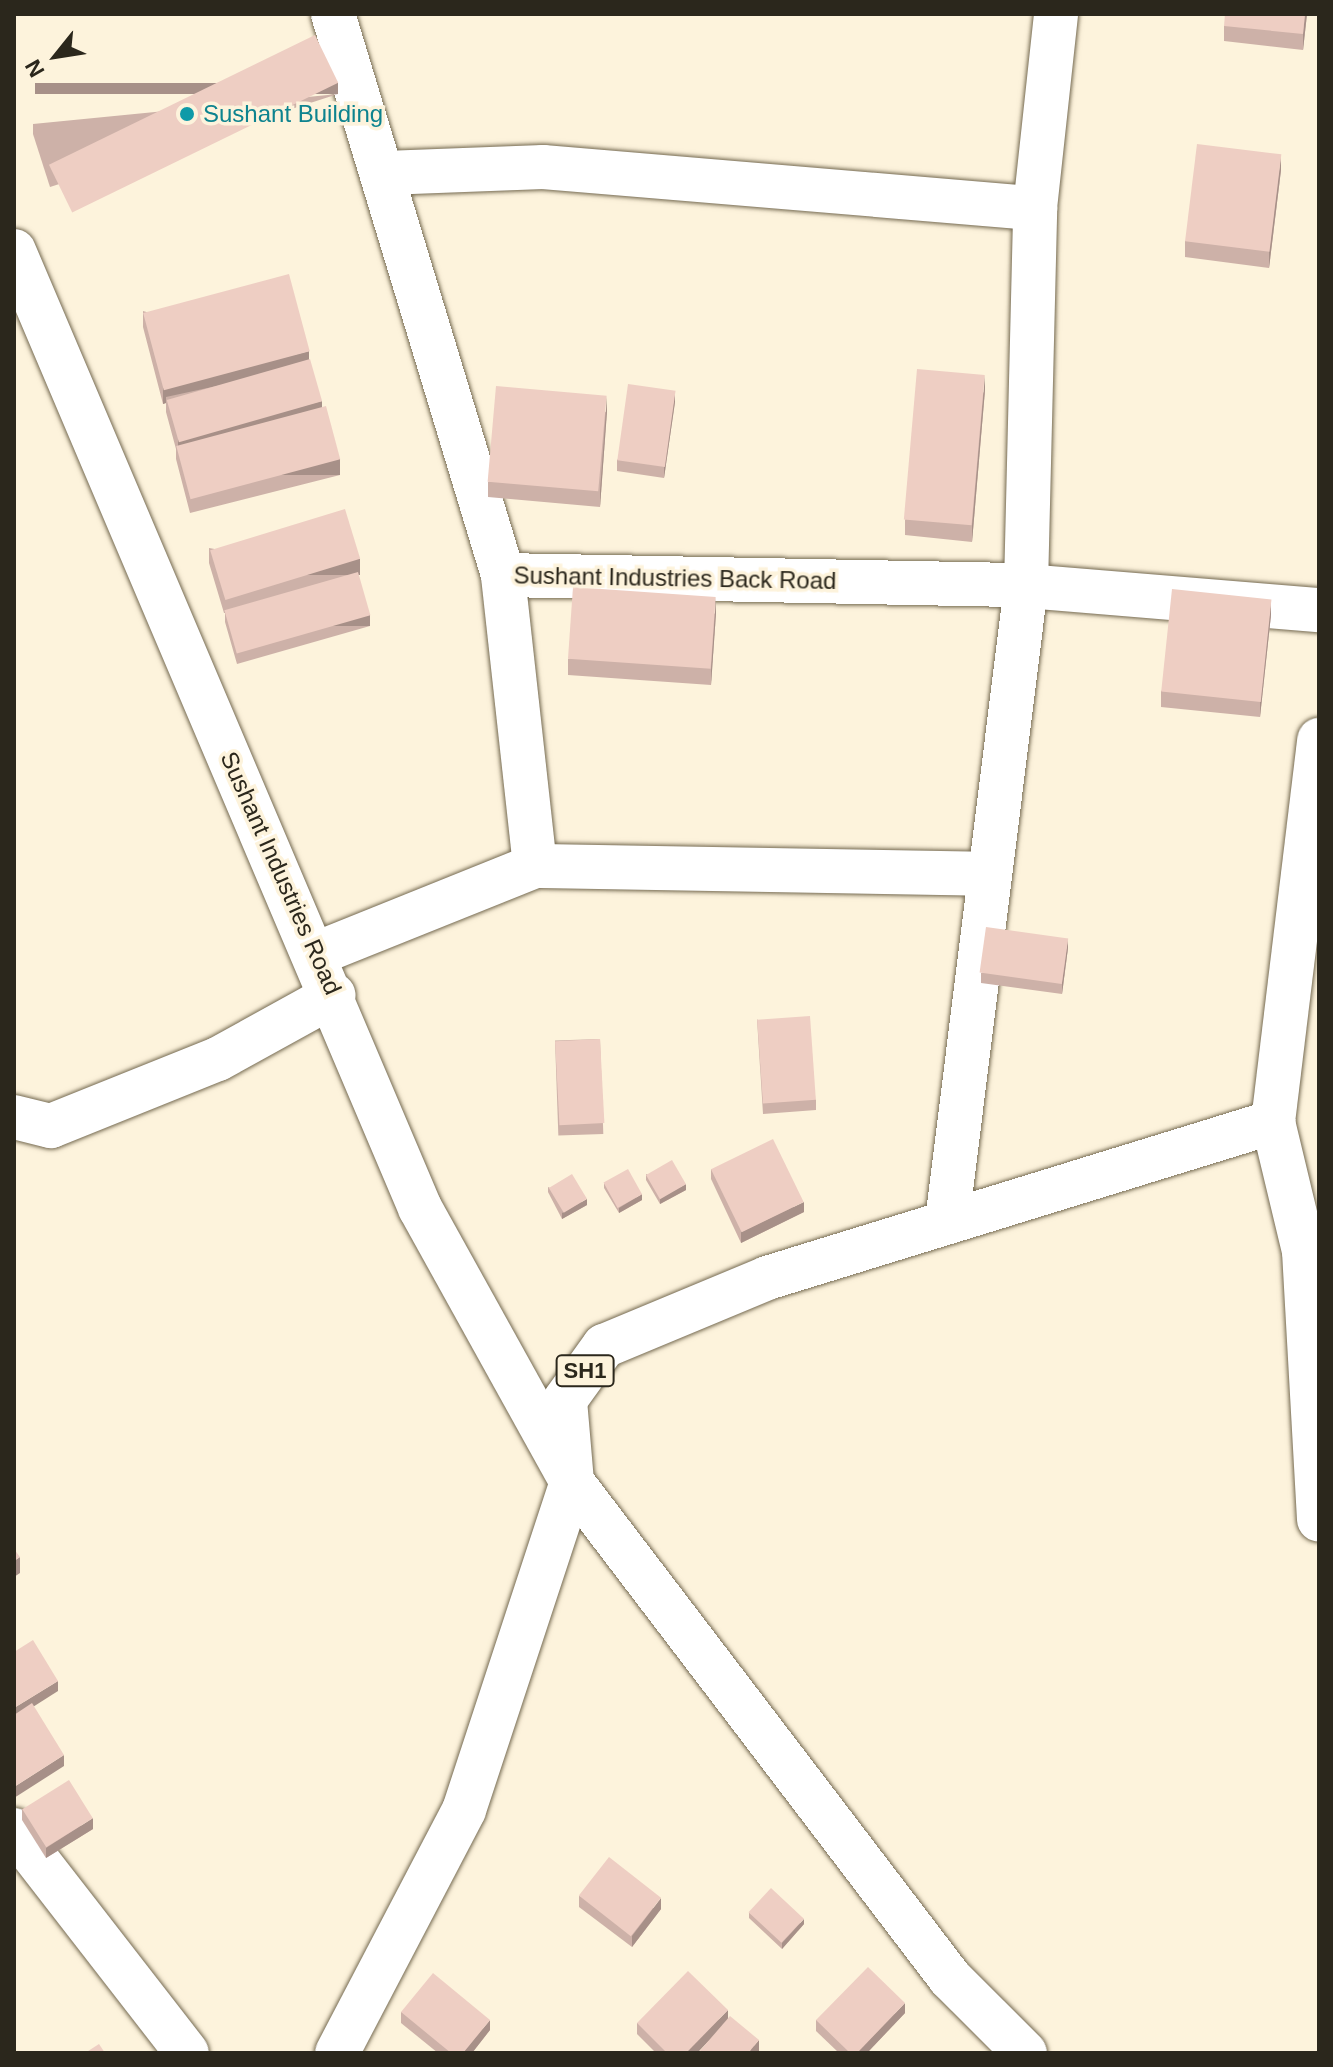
<!DOCTYPE html>
<style>
body{margin:0}
#map{position:relative;width:1333px;height:2067px;overflow:hidden;background:#fdf3dc;font-family:Arial,sans-serif}
div>[style]{position:absolute}
.roads{filter:drop-shadow(0 0 2px #756a51) drop-shadow(0 0 2px #756a51)}
.minor>*{height:44px;margin:-22px;padding:0 22px;transform-origin:22px;border-radius:22px;background:#fff}
.tertiary>*{height:44px;margin:-22px;padding:0 22px;transform-origin:22px;border-radius:22px;background:#fff}
.primary>*{height:44px;margin:-22px;padding:0 22px;transform-origin:22px;border-radius:22px;background:#fff}
.wall>*{inset:0;background:#cdb1a8;transform-origin:0 0}
.shaded-wall>*{inset:0;background:#a79088;transform-origin:0 0}
.building>*{inset:0;background:#eecec3;transform-origin:0 0}
.dots>*{width:22px;height:22px;translate:-50% -50%;box-sizing:border-box;border:4px solid #fdf3dc;border-radius:50%}
span{translate:-50% -50%;white-space:nowrap;text-align:center;line-height:1.15;-webkit-text-stroke:7px #fdf3dc;paint-order:stroke}
.shield-label span{padding:2px 6px;background:#fdf3dc;border:2px solid;border-radius:6px;-webkit-text-stroke-width:0}
.shield-label{font-size:22px;color:#2b271c;font-weight:700}
.culture-label{font-size:24px;color:#0d838f}
.left{translate:0 -50%;text-align:left}
.street-label{font-size:24px;color:#2b271c}
.frame{position:absolute;inset:0;border:16px solid #2b271c;pointer-events:none}
.north{position:absolute;left:16px;top:16px;width:80px;height:80px;-webkit-text-stroke:6px #fdf3dc;paint-order:stroke;rotate:240deg;font-size:22px;font-weight:700;line-height:32px;text-align:center;color:#2b271c}
.north::after{content:'';display:block;margin:auto;width:28px;height:36px;background:#2b271c;clip-path:polygon(50% 0,100% 100%,50% 72%,0 100%)}
</style>
<div id="map">
<div class="roads">
<div class="minor">
<i style="left:333px;top:14px;width:586px;rotate:73.14deg"></i>
<i style="left:503px;top:575px;width:510px;rotate:1.12deg"></i>
<i style="left:1013px;top:585px;width:307px;rotate:4.7deg"></i>
<i style="left:385px;top:173px;width:158px;rotate:-2.2deg"></i>
<i style="left:543px;top:167px;width:494px;rotate:4.8deg"></i>
<i style="left:535px;top:866px;width:455px;rotate:1deg"></i>
<i style="left:316px;top:954px;width:236px;rotate:-21.9deg"></i>
<i style="left:535px;top:866px;width:293px;rotate:-96.3deg"></i>
<i style="left:14px;top:1117px;width:38px;rotate:14deg"></i>
<i style="left:51px;top:1126px;width:180px;rotate:-21.9deg"></i>
<i style="left:218px;top:1059px;width:132px;rotate:-28.9deg"></i>
<i style="left:947px;top:1222px;width:641px;rotate:-82.92deg"></i>
<i style="left:1026px;top:586px;width:378px;rotate:-88.6deg"></i>
<i style="left:1035px;top:208px;width:195px;rotate:-83.8deg"></i>
<i style="left:572px;top:1482px;width:624px;rotate:52.69deg"></i>
<i style="left:950px;top:1978px;width:106px;rotate:45deg"></i>
<i style="left:14px;top:1830px;width:282px;rotate:52.2deg"></i>
</div>
<div class="tertiary">
<i style="left:14px;top:251px;width:1040px;rotate:67.01deg"></i>
<i style="left:420px;top:1208px;width:313px;rotate:61deg"></i>
<i style="left:1273px;top:1122px;width:133px;rotate:76.5deg"></i>
<i style="left:1304px;top:1251px;width:269px;rotate:86.8deg"></i>
</div>
<div class="primary">
<i style="left:337px;top:2053px;width:274px;rotate:-62.4deg"></i>
<i style="left:464px;top:1810px;width:345px;rotate:-71.8deg"></i>
<i style="left:572px;top:1482px;width:82px;rotate:-94.9deg"></i>
<i style="left:565px;top:1400px;width:67px;rotate:-54.2deg"></i>
<i style="left:604px;top:1346px;width:177px;rotate:-22.6deg"></i>
<i style="left:767px;top:1278px;width:530px;rotate:-17.13deg"></i>
<i style="left:1273px;top:1122px;width:385px;rotate:-83.1deg"></i>
</div>
</div>
<div class="wall">
<i style="clip-path:polygon(1307px 14px,1303px 50px,1224px 41px,1224px 26px)"></i>
<i style="clip-path:polygon(338px 94px,50px 187px,33px 134px,33px 124px)"></i>
<i style="clip-path:polygon(1281px 170px,1269px 268px,1185px 257px,1185px 241px)"></i>
<i style="clip-path:polygon(143px 311px,309px 359px,340px 475px,190px 513px,176px 459px,176px 449px,166px 412px,166px 403px,163px 404px,143px 327px)"></i>
<i style="clip-path:polygon(985px 390px,972px 542px,905px 535px,905px 520px)"></i>
<i style="clip-path:polygon(675px 402px,664px 478px,617px 471px,617px 460px)"></i>
<i style="clip-path:polygon(607px 411px,600px 507px,488px 497px,488px 482px)"></i>
<i style="clip-path:polygon(209px 548px,360px 575px,358px 575px,370px 626px,237px 664px,225px 622px,225px 613px,224px 613px,209px 563px)"></i>
<i style="clip-path:polygon(716px 613px,711px 685px,568px 675px,568px 659px)"></i>
<i style="clip-path:polygon(1271px 615px,1260px 717px,1161px 707px,1161px 691px)"></i>
<i style="clip-path:polygon(1068px 948px,1062px 994px,981px 983px,981px 973px)"></i>
<i style="clip-path:polygon(757px 1019px,816px 1100px,816px 1110px,763px 1114px)"></i>
<i style="left:600px;top:1039px;width:95px;height:45px;rotate:88deg"></i>
<i style="clip-path:polygon(711px 1169px,804px 1212px,741px 1243px,711px 1179px)"></i>
<i style="clip-path:polygon(646px 1174px,686px 1190px,660px 1204px,646px 1180px)"></i>
<i style="clip-path:polygon(604px 1183px,642px 1200px,619px 1213px,604px 1188px)"></i>
<i style="clip-path:polygon(548px 1187px,587px 1205px,562px 1219px,548px 1192px)"></i>
<i style="clip-path:polygon(22px 1809px,93px 1829px,46px 1858px,22px 1820px)"></i>
<i style="clip-path:polygon(579px 1896px,661px 1909px,632px 1947px,579px 1907px)"></i>
<i style="clip-path:polygon(749px 1913px,804px 1924px,782px 1949px,749px 1918px)"></i>
<i style="clip-path:polygon(401px 2012px,490px 2030px,472px 2053px,438px 2053px,401px 2023px)"></i>
<i style="clip-path:polygon(905px 2013px,867px 2053px,839px 2053px,816px 2031px,816px 2020px)"></i>
<i style="clip-path:polygon(728px 2019px,759px 2051px,708px 2041px,697px 2053px,656px 2053px,637px 2034px,637px 2023px)"></i>
</div>
<div class="shaded-wall">
<i style="clip-path:polygon(1305px 14px,1307px 14px,1303px 50px,1303px 34px)"></i>
<i style="left:338px;top:83px;width:11px;height:303px;rotate:90deg"></i>
<i style="clip-path:polygon(1281px 155px,1281px 170px,1269px 268px,1269px 252px)"></i>
<i style="clip-path:polygon(309px 351px,309px 366px,166px 397px,166px 403px,163px 404px,163px 388px)"></i>
<i style="clip-path:polygon(985px 375px,985px 390px,972px 542px,972px 526px)"></i>
<i style="clip-path:polygon(675px 391px,675px 402px,664px 478px,664px 467px)"></i>
<i style="clip-path:polygon(607px 396px,607px 411px,600px 507px,600px 491px)"></i>
<i style="clip-path:polygon(322px 401px,322px 416px,178px 449px,178px 439px)"></i>
<i style="left:340px;top:459px;width:16px;height:155px;rotate:90deg"></i>
<i style="left:360px;top:559px;width:16px;height:141px;rotate:90deg"></i>
<i style="clip-path:polygon(716px 597px,716px 613px,711px 685px,711px 670px)"></i>
<i style="clip-path:polygon(1271px 600px,1271px 615px,1260px 717px,1260px 702px)"></i>
<i style="left:370px;top:615px;width:11px;height:139px;rotate:90deg"></i>
<i style="clip-path:polygon(1068px 938px,1068px 948px,1062px 994px,1062px 983px)"></i>
<i style="clip-path:polygon(686px 1184px,686px 1190px,660px 1204px,660px 1198px)"></i>
<i style="clip-path:polygon(642px 1194px,642px 1200px,619px 1213px,619px 1208px)"></i>
<i style="clip-path:polygon(587px 1199px,587px 1205px,562px 1219px,562px 1213px)"></i>
<i style="clip-path:polygon(804px 1202px,804px 1212px,741px 1243px,741px 1232px)"></i>
<i style="clip-path:polygon(20px 1557px,20px 1573px,14px 1577px,14px 1561px)"></i>
<i style="clip-path:polygon(58px 1681px,58px 1691px,14px 1719px,14px 1708px)"></i>
<i style="clip-path:polygon(64px 1755px,64px 1766px,14px 1798px,14px 1787px)"></i>
<i style="clip-path:polygon(93px 1818px,93px 1829px,46px 1858px,46px 1848px)"></i>
<i style="clip-path:polygon(661px 1898px,661px 1909px,632px 1947px,632px 1936px)"></i>
<i style="clip-path:polygon(804px 1919px,804px 1924px,782px 1949px,782px 1943px)"></i>
<i style="clip-path:polygon(905px 2003px,905px 2013px,867px 2053px,857px 2053px)"></i>
<i style="clip-path:polygon(728px 2010px,728px 2021px,697px 2053px,686px 2053px)"></i>
<i style="clip-path:polygon(490px 2020px,490px 2030px,472px 2053px,463px 2053px)"></i>
<i style="clip-path:polygon(759px 2040px,759px 2051px,757px 2053px,748px 2053px)"></i>
</div>
<div class="building">
<i style="clip-path:polygon(1225px 14px,1305px 14px,1303px 34px,1224px 26px)"></i>
<i style="left:315px;top:35px;width:53px;height:296px;rotate:64deg"></i>
<i style="left:1197px;top:144px;width:85px;height:98px;rotate:7deg"></i>
<i style="left:289px;top:274px;width:80px;height:151px;rotate:75deg"></i>
<i style="left:310px;top:359px;width:44px;height:149px;rotate:74deg"></i>
<i style="left:917px;top:369px;width:68px;height:151px;rotate:5deg"></i>
<i style="left:628px;top:384px;width:48px;height:77px;rotate:8deg"></i>
<i style="left:496px;top:386px;width:111px;height:96px;rotate:5deg"></i>
<i style="left:326px;top:406px;width:55px;height:155px;rotate:75deg"></i>
<i style="left:345px;top:509px;width:52px;height:141px;rotate:73deg"></i>
<i style="left:358px;top:572px;width:45px;height:139px;rotate:74deg"></i>
<i style="left:573px;top:587px;width:143px;height:72px;rotate:4deg"></i>
<i style="left:1172px;top:589px;width:100px;height:103px;rotate:6deg"></i>
<i style="left:986px;top:927px;width:83px;height:46px;rotate:8deg"></i>
<i style="left:810px;top:1016px;width:84px;height:53px;rotate:86deg"></i>
<i style="left:600px;top:1039px;width:84px;height:45px;rotate:87deg"></i>
<i style="left:773px;top:1139px;width:70px;height:69px;rotate:64deg"></i>
<i style="left:672px;top:1160px;width:28px;height:30px;rotate:60deg"></i>
<i style="left:628px;top:1169px;width:29px;height:28px;rotate:61deg"></i>
<i style="left:572px;top:1174px;width:29px;height:27px;rotate:59deg"></i>
<i style="clip-path:polygon(14px 1549px,20px 1557px,14px 1561px)"></i>
<i style="clip-path:polygon(33px 1640px,58px 1681px,14px 1708px,14px 1652px)"></i>
<i style="clip-path:polygon(32px 1703px,64px 1755px,14px 1787px,14px 1715px)"></i>
<i style="left:69px;top:1780px;width:45px;height:55px;rotate:58deg"></i>
<i style="left:609px;top:1857px;width:66px;height:49px;rotate:38deg"></i>
<i style="left:771px;top:1888px;width:45px;height:33px;rotate:43deg"></i>
<i style="clip-path:polygon(868px 1967px,905px 2003px,857px 2053px,850px 2053px,816px 2020px)"></i>
<i style="clip-path:polygon(688px 1971px,728px 2010px,686px 2053px,667px 2053px,637px 2023px)"></i>
<i style="clip-path:polygon(433px 1973px,490px 2020px,463px 2053px,451px 2053px,401px 2012px)"></i>
<i style="clip-path:polygon(730px 2016px,759px 2040px,748px 2053px,698px 2053px)"></i>
<i style="clip-path:polygon(99px 2044px,105px 2053px,85px 2053px)"></i>
</div>
<div class="dots">
<i style="left:187px;top:114px;background:#0f9aa8"></i>
</div>
<div class="shield-label">
<span style="left:585px;top:1371px">SH1</span>
</div>
<div class="culture-label">
<span class="left" style="left:203px;top:114px">Sushant Building</span>
</div>
<div class="street-label">
<span style="left:675px;top:578px;rotate:1deg">Sushant Industries Back Road</span>
<span style="left:281px;top:873px;rotate:66deg">Sushant Industries Road</span>
</div>
<div class="frame"></div>
<div class="north">N</div>
</div>
